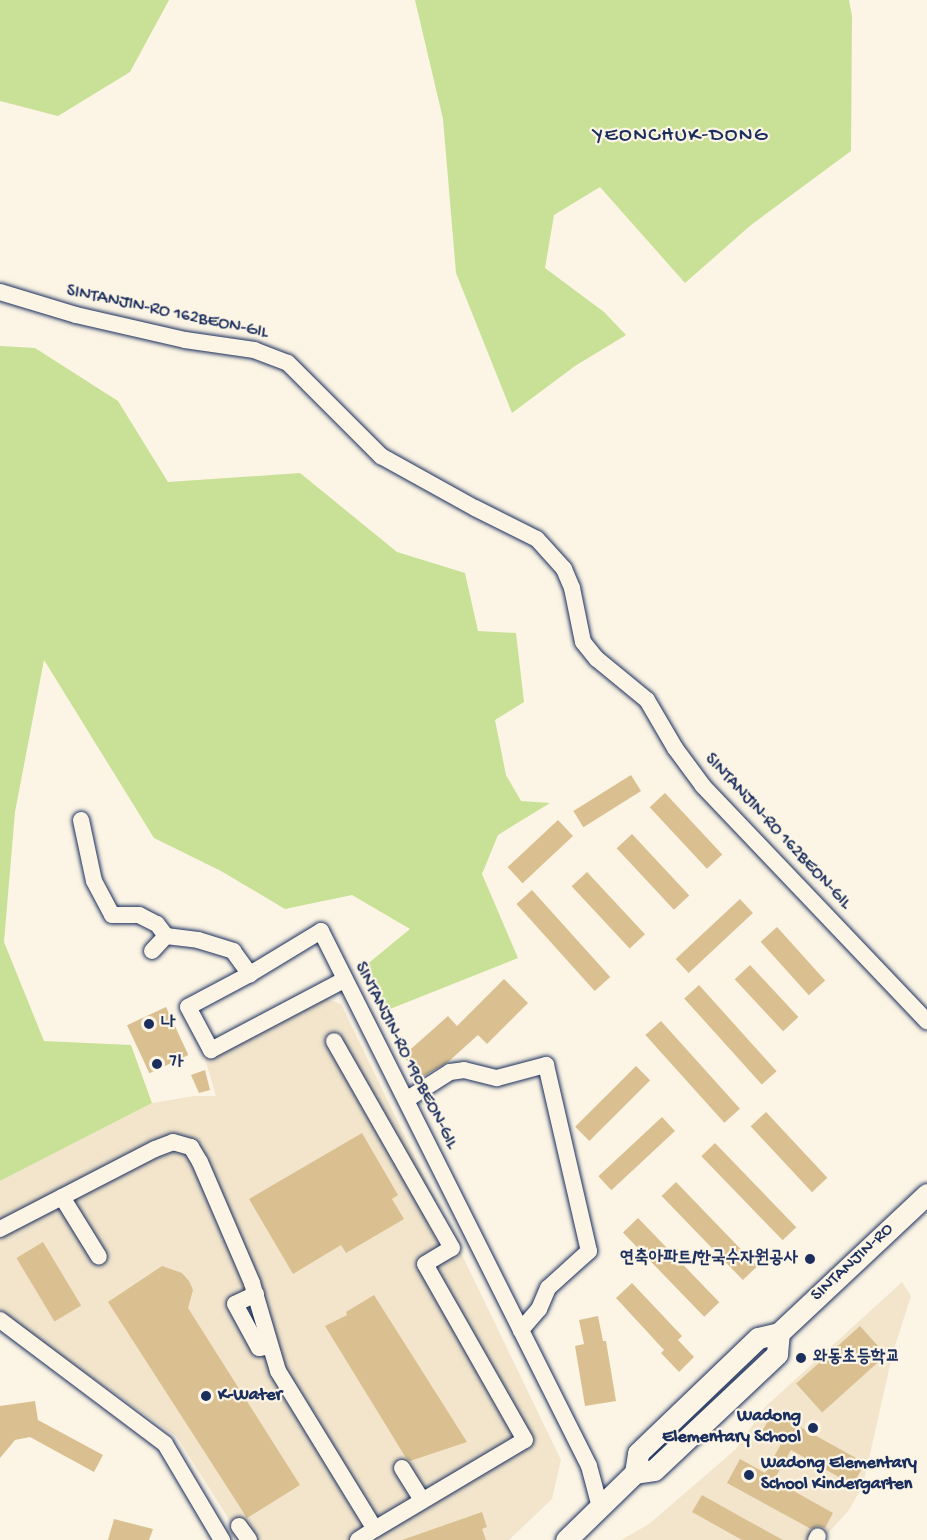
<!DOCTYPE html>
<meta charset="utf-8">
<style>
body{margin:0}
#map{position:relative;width:927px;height:1540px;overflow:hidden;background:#fcf5e5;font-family:"Gochi Hand","Poor Story",sans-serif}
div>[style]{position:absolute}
.built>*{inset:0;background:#f2e5cc}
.green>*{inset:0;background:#c8e197}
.building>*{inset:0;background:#dac090;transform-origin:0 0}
.roads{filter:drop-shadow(0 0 2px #1b2f5e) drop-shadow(0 0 2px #1b2f5e)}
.minor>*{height:16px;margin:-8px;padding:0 8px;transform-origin:8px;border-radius:8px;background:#fcf5e5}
.major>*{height:21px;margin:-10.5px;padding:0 10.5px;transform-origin:10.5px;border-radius:10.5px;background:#fcf5e5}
.dots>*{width:16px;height:16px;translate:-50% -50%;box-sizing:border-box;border:3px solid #fcf5e5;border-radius:50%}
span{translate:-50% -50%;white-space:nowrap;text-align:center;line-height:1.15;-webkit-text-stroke:4.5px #fcf5e5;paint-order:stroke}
.street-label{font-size:18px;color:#1b2f5e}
.poi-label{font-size:18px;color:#1b2f5e;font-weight:700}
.left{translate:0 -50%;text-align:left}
.right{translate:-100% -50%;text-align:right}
.quarter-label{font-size:21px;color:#1b2f5e;letter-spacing:1.5px}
</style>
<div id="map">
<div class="built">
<i style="clip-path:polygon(319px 996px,341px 1004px,561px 1460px,552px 1499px,509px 1540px,242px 1540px,177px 1437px,0 1313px,0 1181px,152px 1103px,194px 1096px,216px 1096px,205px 1059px)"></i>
<i style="clip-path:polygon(902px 1282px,911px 1296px,893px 1352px,863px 1485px,849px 1510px,822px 1540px,621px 1540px,649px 1524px,736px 1449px,765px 1407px)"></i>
</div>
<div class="green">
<i style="clip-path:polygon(0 0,169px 0,130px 72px,58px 116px,0 101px)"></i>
<i style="clip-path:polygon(415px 0,849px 0,852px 16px,851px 151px,751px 225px,685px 283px,600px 187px,554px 215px,545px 268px,604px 312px,626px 335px,575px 366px,512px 413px,456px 273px,443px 119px)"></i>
<i style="clip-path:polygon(0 346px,35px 348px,118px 401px,168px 482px,300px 473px,397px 552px,465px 573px,478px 631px,516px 633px,524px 702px,495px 720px,506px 775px,521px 801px,550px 803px,498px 835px,482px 874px,518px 958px,385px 1011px,365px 966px,410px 929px,352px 895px,285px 909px,221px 871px,154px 838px,44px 660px,15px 812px,4px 942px,44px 1041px,131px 1045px,152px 1103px,0 1181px)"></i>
</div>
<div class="building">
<i style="left:631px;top:775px;width:19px;height:68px;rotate:58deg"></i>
<i style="left:665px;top:793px;width:84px;height:21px;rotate:47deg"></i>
<i style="left:558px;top:820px;width:22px;height:69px;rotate:47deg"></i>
<i style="left:632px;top:834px;width:84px;height:21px;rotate:47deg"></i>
<i style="left:587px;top:872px;width:85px;height:21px;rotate:47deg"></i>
<i style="left:532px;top:890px;width:117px;height:21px;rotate:48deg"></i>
<i style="left:740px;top:899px;width:19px;height:88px;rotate:47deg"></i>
<i style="left:777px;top:927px;width:72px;height:22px;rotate:48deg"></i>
<i style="left:750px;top:965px;width:71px;height:21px;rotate:47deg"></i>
<i style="clip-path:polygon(504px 979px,528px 1003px,487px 1044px,478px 1035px,448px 1062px,422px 1077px,403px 1056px,448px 1016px,457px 1026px)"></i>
<i style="left:699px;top:985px;width:116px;height:20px;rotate:48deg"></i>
<i style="left:166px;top:1007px;width:53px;height:43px;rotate:65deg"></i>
<i style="left:661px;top:1021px;width:118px;height:21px;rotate:48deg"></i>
<i style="left:636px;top:1066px;width:20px;height:86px;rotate:45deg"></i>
<i style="clip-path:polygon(205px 1070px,210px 1090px,199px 1093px,191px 1075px)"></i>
<i style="left:766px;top:1112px;width:90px;height:21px;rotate:47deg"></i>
<i style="left:662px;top:1117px;width:19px;height:87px;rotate:47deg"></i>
<i style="clip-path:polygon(362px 1133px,398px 1195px,392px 1199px,404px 1219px,346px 1253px,341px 1245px,293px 1274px,249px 1199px)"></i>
<i style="left:715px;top:1143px;width:117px;height:19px;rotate:46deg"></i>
<i style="left:676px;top:1182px;width:117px;height:20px;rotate:46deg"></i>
<i style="left:638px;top:1218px;width:117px;height:21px;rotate:46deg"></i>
<i style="left:43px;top:1242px;width:74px;height:31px;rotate:59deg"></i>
<i style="clip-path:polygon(162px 1266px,182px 1273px,189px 1281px,193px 1290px,188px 1308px,300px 1485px,247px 1518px,108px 1302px)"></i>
<i style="clip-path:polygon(632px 1283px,682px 1336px,678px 1340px,694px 1357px,679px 1372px,661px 1353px,664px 1350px,616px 1298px)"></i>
<i style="clip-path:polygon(374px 1295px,467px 1442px,410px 1461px,406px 1458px,325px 1326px,347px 1315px,346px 1312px)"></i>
<i style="clip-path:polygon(598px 1316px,603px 1341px,606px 1341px,616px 1401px,585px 1406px,575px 1346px,584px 1344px,579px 1320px)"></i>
<i style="left:860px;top:1326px;width:39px;height:86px;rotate:48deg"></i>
<i style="clip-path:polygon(35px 1401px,38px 1420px,103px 1455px,94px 1472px,30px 1437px,15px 1440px,0 1458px,0 1406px)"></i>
<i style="clip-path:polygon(773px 1412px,865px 1463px,853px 1485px,791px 1450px,774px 1480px,833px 1513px,825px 1528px,818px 1526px,811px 1529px,727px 1483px,740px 1459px,765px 1473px,781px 1444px,761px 1433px)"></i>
<i style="clip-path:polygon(702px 1495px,743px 1518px,783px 1540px,742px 1540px,692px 1512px)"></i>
<i style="clip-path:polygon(482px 1512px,487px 1527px,482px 1529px,486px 1540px,402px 1540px)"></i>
<i style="clip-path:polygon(114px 1519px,153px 1529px,149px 1540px,108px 1540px)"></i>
</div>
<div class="roads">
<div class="minor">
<i style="left:0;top:292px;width:79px;rotate:16.8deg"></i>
<i style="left:76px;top:315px;width:112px;rotate:12.9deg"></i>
<i style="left:185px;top:340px;width:70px;rotate:8.2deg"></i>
<i style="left:254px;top:350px;width:36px;rotate:21deg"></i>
<i style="left:288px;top:363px;width:132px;rotate:45deg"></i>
<i style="left:381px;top:456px;width:107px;rotate:29deg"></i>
<i style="left:475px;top:508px;width:69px;rotate:26.6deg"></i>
<i style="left:537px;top:539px;width:40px;rotate:48deg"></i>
<i style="left:564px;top:569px;width:21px;rotate:67deg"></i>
<i style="left:572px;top:588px;width:55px;rotate:78.5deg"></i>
<i style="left:583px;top:642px;width:22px;rotate:51deg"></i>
<i style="left:597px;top:659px;width:65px;rotate:39.4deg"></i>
<i style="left:647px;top:700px;width:56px;rotate:59.7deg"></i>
<i style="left:675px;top:748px;width:47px;rotate:53.6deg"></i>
<i style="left:703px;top:786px;width:325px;rotate:46.4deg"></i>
<i style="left:81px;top:820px;width:62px;rotate:78deg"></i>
<i style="left:94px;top:881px;width:38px;rotate:62deg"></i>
<i style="left:112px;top:915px;width:27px"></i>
<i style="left:139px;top:915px;width:20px;rotate:27deg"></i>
<i style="left:157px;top:924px;width:15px;rotate:53deg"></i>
<i style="left:166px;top:936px;width:32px;rotate:7deg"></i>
<i style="left:198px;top:940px;width:37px;rotate:17deg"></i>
<i style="left:233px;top:951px;width:29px;rotate:54deg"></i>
<i style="left:250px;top:974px;width:83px;rotate:-31.2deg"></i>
<i style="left:321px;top:931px;width:598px;rotate:63.39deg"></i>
<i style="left:589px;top:1466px;width:42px;rotate:75deg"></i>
<i style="left:152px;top:951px;width:21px;rotate:-47deg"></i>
<i style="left:250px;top:974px;width:70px;rotate:152deg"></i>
<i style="left:188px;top:1007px;width:49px;rotate:61.9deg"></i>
<i style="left:211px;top:1050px;width:150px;rotate:-27.8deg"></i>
<i style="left:406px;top:1100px;width:52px;rotate:-32.5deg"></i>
<i style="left:450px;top:1072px;width:14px;rotate:-8deg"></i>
<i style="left:464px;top:1070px;width:34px;rotate:14deg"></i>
<i style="left:497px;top:1078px;width:51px;rotate:-14.9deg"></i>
<i style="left:546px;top:1065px;width:191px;rotate:77deg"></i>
<i style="left:589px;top:1251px;width:55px;rotate:137.9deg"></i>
<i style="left:548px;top:1288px;width:23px;rotate:113deg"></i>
<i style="left:539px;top:1309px;width:28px;rotate:131deg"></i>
<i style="left:62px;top:1197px;width:70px;rotate:58.3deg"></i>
<i style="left:0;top:1229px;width:174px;rotate:-27.3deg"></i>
<i style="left:155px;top:1149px;width:19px;rotate:-21deg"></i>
<i style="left:173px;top:1142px;width:19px;rotate:16deg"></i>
<i style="left:191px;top:1147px;width:17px;rotate:59deg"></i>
<i style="left:200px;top:1162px;width:132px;rotate:66.7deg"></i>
<i style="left:252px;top:1283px;width:92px;rotate:73.5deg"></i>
<i style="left:278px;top:1371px;width:185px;rotate:58.5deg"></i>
<i style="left:375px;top:1529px;width:174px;rotate:-30.7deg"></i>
<i style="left:525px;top:1440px;width:202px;rotate:-119.6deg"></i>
<i style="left:425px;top:1264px;width:31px;rotate:-31deg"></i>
<i style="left:452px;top:1248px;width:238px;rotate:-119.7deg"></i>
<i style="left:256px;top:1294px;width:23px;rotate:155deg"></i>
<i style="left:235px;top:1304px;width:50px;rotate:61.4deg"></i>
<i style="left:259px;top:1348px;width:11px;rotate:-10deg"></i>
<i style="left:0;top:1320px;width:206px;rotate:36.9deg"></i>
<i style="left:165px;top:1444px;width:112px;rotate:59.3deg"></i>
<i style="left:402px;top:1468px;width:38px;rotate:58deg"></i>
<i style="left:239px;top:1526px;width:17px;rotate:54deg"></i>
<i style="left:358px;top:1540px;width:20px;rotate:-33deg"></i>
<i style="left:816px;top:1540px;width:4px;rotate:-63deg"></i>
</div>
<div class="major">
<i style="left:635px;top:1473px;width:20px;rotate:-81deg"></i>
<i style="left:638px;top:1453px;width:166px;rotate:-43.8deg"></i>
<i style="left:758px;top:1338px;width:22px;rotate:-13deg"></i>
<i style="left:779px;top:1333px;width:203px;rotate:-43.2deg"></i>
<i style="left:566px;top:1540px;width:96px;rotate:-44.2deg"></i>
<i style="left:635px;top:1473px;width:19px;rotate:-9deg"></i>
<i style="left:654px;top:1470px;width:169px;rotate:-43.3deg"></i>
<i style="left:777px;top:1354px;width:21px;rotate:-85deg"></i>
</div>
</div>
<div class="dots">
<i style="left:149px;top:1024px;background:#1b2f5e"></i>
<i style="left:157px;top:1064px;background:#1b2f5e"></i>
<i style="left:810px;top:1259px;background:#1b2f5e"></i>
<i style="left:801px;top:1358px;background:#1b2f5e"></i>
<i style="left:206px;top:1396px;background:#1b2f5e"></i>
<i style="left:813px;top:1428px;background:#1b2f5e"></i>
<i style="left:749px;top:1475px;background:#1b2f5e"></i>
</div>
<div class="street-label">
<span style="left:167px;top:313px;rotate:12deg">SINTANJIN-RO 162BEON-GIL</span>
<span style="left:777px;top:832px;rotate:47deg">SINTANJIN-RO 162BEON-GIL</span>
<span style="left:405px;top:1056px;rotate:63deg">SINTANJIN-RO 190BEON-GIL</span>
<span style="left:853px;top:1263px;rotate:-43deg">SINTANJIN-RO</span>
</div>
<div class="poi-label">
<span class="left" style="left:161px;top:1024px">나</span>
<span class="left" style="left:169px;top:1064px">가</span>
<span class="right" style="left:798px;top:1259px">연축아파트/한국수자원공사</span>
<span class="left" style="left:813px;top:1358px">와동초등학교</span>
<span class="left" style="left:218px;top:1396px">K-Water</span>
<span class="right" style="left:801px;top:1428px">Wadong<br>Elementary School</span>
<span class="left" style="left:761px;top:1475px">Wadong Elementary<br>School Kindergarten</span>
</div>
<div class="quarter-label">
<span style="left:681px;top:137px">YEONCHUK-DONG</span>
</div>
</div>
